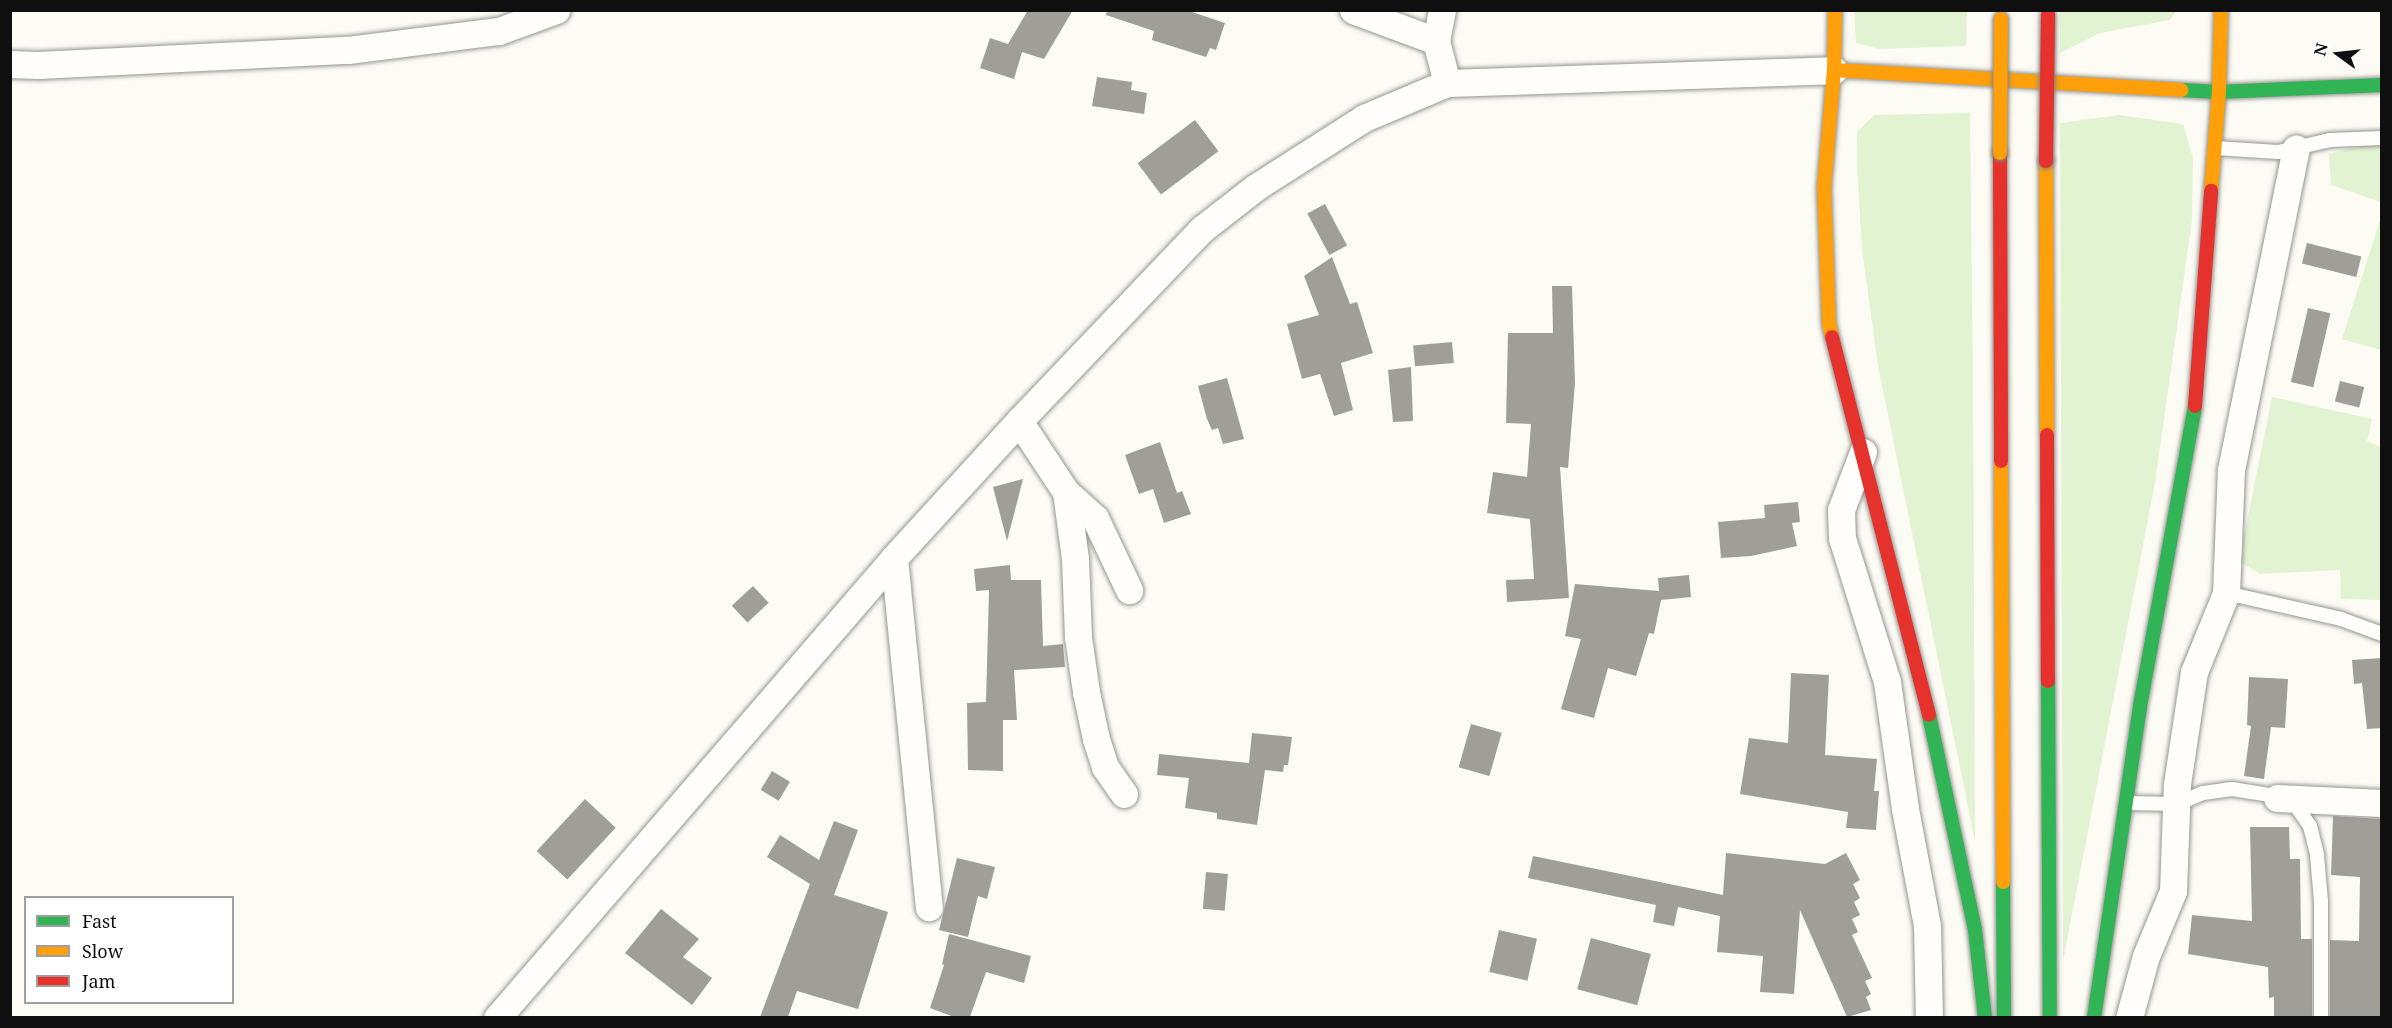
<!DOCTYPE html>
<style>
body{margin:0}
#map{position:relative;width:2392px;height:1028px;overflow:hidden;background:#fcfbf4;font-family:"Noto Serif",serif}
div>[style]{position:absolute}
.green>*{inset:0;background:#e2f3d2}
.building>*{inset:0;background:#a09e99;transform-origin:0 0}
.roads{filter:drop-shadow(0 0 2px #969592) drop-shadow(0 0 2px #969592)}
.lane>*{height:14px;margin:-7px;padding:0 7px;transform-origin:7px;border-radius:7px;background:#fffefd}
.street>*{height:27px;margin:-13.5px;padding:0 13.5px;transform-origin:13.5px;border-radius:13.5px;background:#fffefd}
.fast>*{height:14px;margin:-7px;padding:0 7px;transform-origin:7px;border-radius:7px;background:#30b455}
.slow>*{height:14px;margin:-7px;padding:0 7px;transform-origin:7px;border-radius:7px;background:#ff9f0a}
.jam>*{height:14px;margin:-7px;padding:0 7px;transform-origin:7px;border-radius:7px;background:#e5322d}
.bridges{filter:drop-shadow(0 0 2px #83837f) drop-shadow(0 0 2px #83837f)}
.slow-bridge>*{height:14px;margin:-7px;padding:0 7px;transform-origin:7px;border-radius:7px;background:#ff9f0a}
.jam-bridge>*{height:14px;margin:-7px;padding:0 7px;transform-origin:7px;border-radius:7px;background:#e5322d}
span{translate:-50% -50%;white-space:nowrap;text-align:center;line-height:1.15;-webkit-text-stroke:6px #fff;paint-order:stroke}
.frame{position:absolute;inset:0;border:12px solid #0f0f0f;pointer-events:none}
.legend{position:absolute;left:24px;top:896px;width:210px;height:108px;box-sizing:border-box;background:#fff;border:2px solid #9f9f9f;margin:0;padding:8px 10px;list-style:none;font-size:18px;color:#0f0f0f}
.legend li{display:flex;align-items:center;gap:12px;height:30px}
.legend b{width:30px;border:2px solid #9f9f9f}
.north{position:absolute;left:2308px;top:24px;width:60px;height:60px;-webkit-text-stroke:4px #fff;paint-order:stroke;rotate:285deg;font-size:16px;font-weight:700;line-height:24px;text-align:center;color:#0f0f0f}
.north::after{content:'';display:block;margin:auto;width:21px;height:27px;background:#0f0f0f;clip-path:polygon(50% 0,100% 100%,50% 72%,0 100%)}
</style>
<div id="map">
<div class="green">
<i style="clip-path:polygon(1854px 11px,1967px 11px,1966px 46px,1879px 49px,1856px 43px)"></i>
<i style="clip-path:polygon(2060px 11px,2176px 11px,2170px 20px,2100px 33px,2060px 53px)"></i>
<i style="clip-path:polygon(1970px 113px,1973px 383px,1975px 841px,1878px 366px,1862px 249px,1857px 166px,1857px 132px,1874px 115px)"></i>
<i style="clip-path:polygon(2119px 115px,2183px 124px,2193px 158px,2192px 220px,2155px 483px,2063px 961px,2060px 123px)"></i>
<i style="clip-path:polygon(2372px 143px,2381px 145px,2381px 202px,2331px 185px,2329px 154px)"></i>
<i style="clip-path:polygon(2381px 217px,2381px 350px,2342px 339px)"></i>
<i style="clip-path:polygon(2272px 397px,2372px 419px,2367px 441px,2381px 447px,2381px 600px,2341px 599px,2340px 570px,2260px 574px,2239px 561px)"></i>
</div>
<div class="building">
<i style="clip-path:polygon(1028px 10px,1073px 10px,1044px 59px,1022px 52px,1014px 79px,980px 68px,990px 38px,1008px 44px)"></i>
<i style="clip-path:polygon(1107px 10px,1186px 10px,1225px 23px,1216px 50px,1210px 48px,1206px 57px,1152px 40px,1154px 31px,1106px 15px)"></i>
<i style="clip-path:polygon(1097px 77px,1132px 82px,1131px 90px,1147px 93px,1144px 114px,1092px 106px)"></i>
<i style="left:1195px;top:120px;width:39px;height:72px;rotate:53deg"></i>
<i style="left:1325px;top:204px;width:47px;height:20px;rotate:62deg"></i>
<i style="left:2307px;top:243px;width:56px;height:21px;rotate:14deg"></i>
<i style="clip-path:polygon(1332px 257px,1350px 304px,1357px 302px,1373px 353px,1341px 363px,1353px 410px,1334px 416px,1320px 374px,1302px 379px,1287px 324px,1319px 315px,1304px 276px)"></i>
<i style="clip-path:polygon(1552px 286px,1572px 286px,1575px 383px,1568px 468px,1560px 467px,1569px 598px,1507px 602px,1506px 580px,1534px 579px,1530px 519px,1487px 513px,1493px 472px,1527px 477px,1531px 424px,1506px 423px,1508px 333px,1553px 333px)"></i>
<i style="left:2308px;top:308px;width:23px;height:76px;rotate:13deg"></i>
<i style="left:1452px;top:342px;width:21px;height:39px;rotate:85deg"></i>
<i style="clip-path:polygon(1411px 367px,1413px 421px,1393px 422px,1388px 370px)"></i>
<i style="clip-path:polygon(1227px 378px,1244px 439px,1223px 444px,1218px 428px,1212px 430px,1207px 419px,1198px 386px)"></i>
<i style="left:2340px;top:381px;width:25px;height:21px;rotate:14deg"></i>
<i style="clip-path:polygon(1160px 442px,1177px 493px,1182px 491px,1191px 514px,1164px 523px,1153px 489px,1139px 494px,1125px 455px)"></i>
<i style="clip-path:polygon(1023px 479px,1007px 541px,993px 487px)"></i>
<i style="clip-path:polygon(1798px 502px,1800px 522px,1792px 523px,1797px 546px,1751px 556px,1721px 558px,1718px 522px,1765px 518px,1764px 505px)"></i>
<i style="clip-path:polygon(1010px 565px,1011px 580px,1041px 580px,1043px 646px,1063px 644px,1065px 667px,1014px 670px,1017px 720px,1003px 720px,1003px 771px,968px 770px,967px 703px,986px 702px,989px 590px,976px 591px,974px 569px)"></i>
<i style="clip-path:polygon(1689px 575px,1691px 597px,1661px 600px,1654px 634px,1649px 633px,1636px 676px,1608px 668px,1594px 718px,1561px 709px,1581px 639px,1565px 636px,1575px 584px,1659px 591px,1658px 578px)"></i>
<i style="left:753px;top:586px;width:23px;height:29px;rotate:47deg"></i>
<i style="clip-path:polygon(2382px 658px,2382px 728px,2367px 729px,2362px 683px,2354px 684px,2352px 660px)"></i>
<i style="clip-path:polygon(1791px 673px,1829px 675px,1825px 755px,1877px 759px,1874px 791px,1879px 791px,1876px 830px,1846px 828px,1848px 812px,1740px 794px,1749px 738px,1788px 743px)"></i>
<i style="clip-path:polygon(2249px 677px,2288px 679px,2285px 728px,2271px 727px,2264px 779px,2244px 776px,2251px 726px,2247px 725px)"></i>
<i style="left:1471px;top:724px;width:32px;height:45px;rotate:16deg"></i>
<i style="clip-path:polygon(1252px 733px,1292px 737px,1288px 765px,1284px 765px,1283px 772px,1265px 770px,1257px 825px,1217px 819px,1217px 813px,1185px 808px,1189px 778px,1157px 775px,1159px 754px,1249px 763px)"></i>
<i style="left:772px;top:771px;width:21px;height:22px;rotate:31deg"></i>
<i style="left:585px;top:799px;width:42px;height:71px;rotate:43deg"></i>
<i style="clip-path:polygon(2333px 816px,2382px 819px,2382px 1017px,2330px 1017px,2330px 940px,2359px 941px,2360px 877px,2331px 875px)"></i>
<i style="clip-path:polygon(834px 821px,858px 830px,834px 895px,888px 912px,858px 1009px,797px 991px,788px 1017px,760px 1017px,810px 884px,767px 857px,780px 835px,819px 860px)"></i>
<i style="clip-path:polygon(2250px 827px,2289px 827px,2290px 859px,2300px 859px,2301px 939px,2312px 939px,2312px 1017px,2274px 1017px,2274px 997px,2269px 998px,2268px 967px,2188px 954px,2192px 915px,2252px 921px)"></i>
<i style="clip-path:polygon(1726px 853px,1825px 864px,1846px 853px,1860px 880px,1853px 884px,1860px 898px,1854px 902px,1860px 915px,1852px 919px,1858px 932px,1852px 935px,1872px 978px,1865px 981px,1871px 994px,1866px 997px,1871px 1010px,1847px 1017px,1800px 910px,1794px 994px,1760px 992px,1763px 956px,1717px 952px,1720px 916px,1678px 907px,1674px 926px,1653px 922px,1656px 905px,1528px 878px,1533px 856px,1723px 895px)"></i>
<i style="clip-path:polygon(957px 858px,995px 867px,987px 899px,978px 896px,968px 937px,939px 930px)"></i>
<i style="left:1206px;top:872px;width:22px;height:37px;rotate:5deg"></i>
<i style="clip-path:polygon(661px 909px,699px 939px,683px 957px,712px 978px,692px 1005px,625px 953px)"></i>
<i style="left:1499px;top:930px;width:39px;height:43px;rotate:13deg"></i>
<i style="clip-path:polygon(949px 934px,1031px 956px,1024px 983px,986px 972px,970px 1017px,954px 1017px,930px 1008px,944px 965px,942px 964px)"></i>
<i style="left:1591px;top:938px;width:62px;height:53px;rotate:15deg"></i>
</div>
<div class="roads">
<div class="lane">
<i style="left:2215px;top:148px;width:63px;rotate:3.6deg"></i>
<i style="left:2278px;top:152px;width:53px;rotate:-13deg"></i>
<i style="left:2330px;top:140px;width:52px;rotate:-2.2deg"></i>
<i style="left:2226px;top:593px;width:118px;rotate:12.7deg"></i>
<i style="left:2341px;top:619px;width:44px;rotate:20.1deg"></i>
<i style="left:2126px;top:803px;width:51px;rotate:1.1deg"></i>
<i style="left:2177px;top:804px;width:28px;rotate:-23deg"></i>
<i style="left:2203px;top:793px;width:29px;rotate:-8deg"></i>
<i style="left:2232px;top:789px;width:39px;rotate:9deg"></i>
<i style="left:2271px;top:795px;width:27px;rotate:24deg"></i>
<i style="left:2296px;top:806px;width:24px;rotate:55deg"></i>
<i style="left:2310px;top:826px;width:30px;rotate:76deg"></i>
<i style="left:2317px;top:855px;width:47px;rotate:85.1deg"></i>
<i style="left:2321px;top:902px;width:116px;rotate:90deg"></i>
</div>
<div class="street">
<i style="left:1353px;top:10px;width:89px;rotate:20.5deg"></i>
<i style="left:1442px;top:10px;width:32px;rotate:101deg"></i>
<i style="left:1436px;top:41px;width:43px;rotate:75.3deg"></i>
<i style="left:10px;top:64px;width:28px;rotate:2deg"></i>
<i style="left:38px;top:65px;width:310px;rotate:-2.8deg"></i>
<i style="left:348px;top:50px;width:152px;rotate:-7.2deg"></i>
<i style="left:499px;top:31px;width:61px;rotate:-20.2deg"></i>
<i style="left:1019px;top:421px;width:85px;rotate:56.5deg"></i>
<i style="left:1066px;top:492px;width:68px;rotate:82.3deg"></i>
<i style="left:1075px;top:559px;width:78px;rotate:87.8deg"></i>
<i style="left:1078px;top:637px;width:56px;rotate:81.7deg"></i>
<i style="left:1086px;top:692px;width:48px;rotate:78deg"></i>
<i style="left:1096px;top:739px;width:29px;rotate:72deg"></i>
<i style="left:1105px;top:767px;width:33px;rotate:55deg"></i>
<i style="left:1863px;top:452px;width:62px;rotate:110.8deg"></i>
<i style="left:1841px;top:510px;width:28px;rotate:88deg"></i>
<i style="left:1842px;top:538px;width:151px;rotate:72.6deg"></i>
<i style="left:1887px;top:682px;width:128px;rotate:81.9deg"></i>
<i style="left:1905px;top:809px;width:118px;rotate:79.3deg"></i>
<i style="left:1927px;top:925px;width:93px;rotate:88.8deg"></i>
<i style="left:1066px;top:492px;width:39px;rotate:42deg"></i>
<i style="left:1095px;top:518px;width:80px;rotate:64.7deg"></i>
<i style="left:894px;top:558px;width:351px;rotate:84.3deg"></i>
<i style="left:2277px;top:798px;width:105px;rotate:2.7deg"></i>
<i style="left:497px;top:1018px;width:608px;rotate:-49.2deg"></i>
<i style="left:894px;top:558px;width:185px;rotate:-47.6deg"></i>
<i style="left:1019px;top:421px;width:265px;rotate:-46.4deg"></i>
<i style="left:1202px;top:229px;width:68px;rotate:-37.9deg"></i>
<i style="left:1256px;top:187px;width:128px;rotate:-32.6deg"></i>
<i style="left:1364px;top:118px;width:90px;rotate:-22.9deg"></i>
<i style="left:1447px;top:83px;width:387px;rotate:-1.9deg"></i>
<i style="left:2129px;top:1018px;width:64px;rotate:-74.7deg"></i>
<i style="left:2146px;top:956px;width:70px;rotate:-67.4deg"></i>
<i style="left:2173px;top:891px;width:107px;rotate:-87.9deg"></i>
<i style="left:2177px;top:784px;width:113px;rotate:-81.4deg"></i>
<i style="left:2194px;top:672px;width:85px;rotate:-67.9deg"></i>
<i style="left:2226px;top:593px;width:123px;rotate:-87.7deg"></i>
<i style="left:2231px;top:470px;width:328px;rotate:-78.6deg"></i>
</div>
<div class="fast">
<i style="left:2181px;top:90px;width:38px;rotate:3deg"></i>
<i style="left:2219px;top:92px;width:163px;rotate:-2.5deg"></i>
<i style="left:2048px;top:681px;width:337px;rotate:89.7deg"></i>
<i style="left:1929px;top:715px;width:220px;rotate:77.9deg"></i>
<i style="left:1975px;top:930px;width:89px;rotate:83.5deg"></i>
<i style="left:2003px;top:882px;width:136px;rotate:89.6deg"></i>
<i style="left:2094px;top:1018px;width:315px;rotate:-81.6deg"></i>
<i style="left:2140px;top:706px;width:305px;rotate:-79.6deg"></i>
</div>
<div class="slow">
<i style="left:1834px;top:70px;width:348px;rotate:3.3deg"></i>
<i style="left:2046px;top:161px;width:274px;rotate:89.8deg"></i>
<i style="left:2211px;top:191px;width:99px;rotate:-85.4deg"></i>
<i style="left:2219px;top:92px;width:82px;rotate:-88.6deg"></i>
<i style="left:1832px;top:337px;width:13px;rotate:-103deg"></i>
<i style="left:1829px;top:324px;width:136px;rotate:-92.1deg"></i>
<i style="left:1824px;top:188px;width:118px;rotate:-85.2deg"></i>
<i style="left:1834px;top:70px;width:60px;rotate:-89deg"></i>
<i style="left:2001px;top:461px;width:421px;rotate:89.7deg"></i>
</div>
<div class="jam">
<i style="left:2000px;top:153px;width:308px;rotate:89.8deg"></i>
<i style="left:1832px;top:337px;width:390px;rotate:75.6deg"></i>
<i style="left:2195px;top:406px;width:216px;rotate:-85.7deg"></i>
<i style="left:2047px;top:435px;width:246px;rotate:89.8deg"></i>
</div>
</div>
<div class="bridges">
<div class="slow-bridge">
<i style="left:2000px;top:153px;width:134px;rotate:-89.6deg"></i>
</div>
<div class="jam-bridge">
<i style="left:2046px;top:161px;width:146px;rotate:-89.2deg"></i>
</div>
</div>
<div class="frame"></div>
<ul class="legend">
<li><b style="height:8px;background:#30b455"></b>Fast</li>
<li><b style="height:8px;background:#ff9f0a"></b>Slow</li>
<li><b style="height:8px;background:#e5322d"></b>Jam</li>
</ul>
<div class="north">N</div>
</div>
